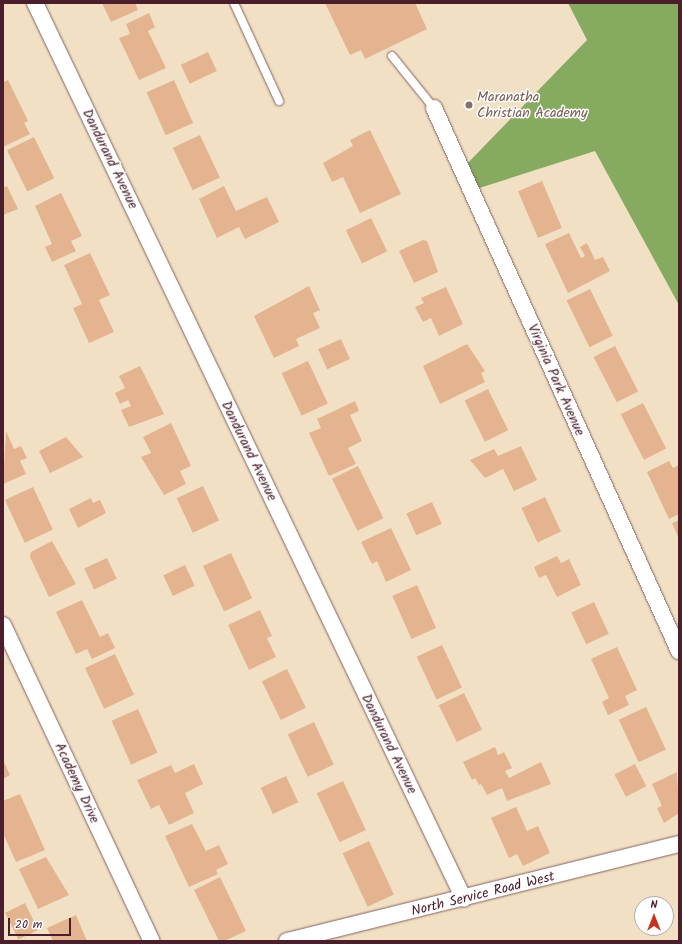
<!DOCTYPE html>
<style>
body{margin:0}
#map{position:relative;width:682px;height:944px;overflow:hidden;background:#f2e0c4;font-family:Kalam,sans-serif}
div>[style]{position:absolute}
.forest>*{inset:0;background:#85aa60}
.building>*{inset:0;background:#e4b490;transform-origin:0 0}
.roads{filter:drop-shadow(0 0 1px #856361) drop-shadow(0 0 1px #856361)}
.service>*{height:8px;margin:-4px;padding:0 4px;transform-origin:4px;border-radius:4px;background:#fff}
.minor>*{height:16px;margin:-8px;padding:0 8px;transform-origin:8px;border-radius:8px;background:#fff}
.dots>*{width:11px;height:11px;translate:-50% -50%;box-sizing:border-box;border:2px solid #fff;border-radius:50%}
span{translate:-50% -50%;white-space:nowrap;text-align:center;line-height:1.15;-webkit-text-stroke:3px #fff;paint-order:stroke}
.education-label{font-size:14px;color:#785e54}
.left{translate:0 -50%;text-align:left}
.street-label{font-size:14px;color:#4a1f2b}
.frame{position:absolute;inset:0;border:4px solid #4a1f2b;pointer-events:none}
.north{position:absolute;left:634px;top:896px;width:40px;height:40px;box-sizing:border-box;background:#fff;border:1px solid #b7a5aa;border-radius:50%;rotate:0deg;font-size:11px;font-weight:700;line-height:16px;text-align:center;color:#4a1f2b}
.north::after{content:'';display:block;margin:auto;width:14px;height:18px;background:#c8321e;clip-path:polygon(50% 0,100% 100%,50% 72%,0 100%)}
.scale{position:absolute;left:8px;top:918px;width:63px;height:18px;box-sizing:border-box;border:2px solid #4a1f2b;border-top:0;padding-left:5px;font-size:12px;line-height:14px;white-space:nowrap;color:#4a1f2b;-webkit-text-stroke:3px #fff;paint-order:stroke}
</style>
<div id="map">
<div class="forest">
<i style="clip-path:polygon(568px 3px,679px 3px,679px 305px,595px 151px,470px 191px,461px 170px,587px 40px)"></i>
</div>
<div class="building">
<i style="clip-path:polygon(102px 3px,135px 3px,138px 10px,111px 22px)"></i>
<i style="clip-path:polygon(325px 3px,415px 3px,427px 29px,365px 59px,361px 50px,350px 55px)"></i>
<i style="clip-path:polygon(149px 13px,155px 27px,148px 31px,166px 68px,139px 80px,119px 38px,130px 34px,126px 24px)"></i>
<i style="left:208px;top:52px;width:21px;height:30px;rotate:65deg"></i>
<i style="clip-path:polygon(8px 80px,28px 121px,24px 123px,30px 134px,3px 147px,3px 82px)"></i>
<i style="left:174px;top:80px;width:47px;height:30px;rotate:66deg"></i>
<i style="clip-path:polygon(370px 130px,401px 194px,360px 213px,343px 177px,332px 182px,323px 163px,353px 146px,350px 140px)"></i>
<i style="left:200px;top:135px;width:47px;height:30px;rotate:65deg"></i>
<i style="left:34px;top:137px;width:46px;height:30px;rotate:64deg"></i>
<i style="left:542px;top:181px;width:51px;height:26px;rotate:67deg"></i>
<i style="clip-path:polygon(7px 186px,18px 209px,3px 215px,3px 188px)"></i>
<i style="clip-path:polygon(224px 186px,236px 211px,267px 197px,279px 222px,245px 239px,239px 227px,217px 238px,199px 199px)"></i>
<i style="clip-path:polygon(61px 193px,82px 236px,71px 241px,76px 251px,52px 262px,45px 247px,52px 244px,35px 206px)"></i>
<i style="left:371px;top:218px;width:37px;height:28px;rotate:64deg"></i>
<i style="clip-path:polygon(569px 233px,581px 258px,585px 256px,580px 247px,587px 243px,595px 260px,603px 257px,610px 271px,568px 293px,545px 244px)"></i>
<i style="clip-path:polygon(423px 240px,427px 241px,438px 272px,414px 283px,399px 251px)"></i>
<i style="clip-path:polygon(90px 253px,110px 295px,99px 300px,114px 332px,89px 343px,73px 308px,82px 304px,64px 265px)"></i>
<i style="clip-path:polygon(309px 286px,320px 310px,313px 313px,320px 328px,296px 339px,299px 346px,274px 358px,254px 316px)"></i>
<i style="clip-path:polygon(446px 287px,463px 324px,439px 336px,431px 318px,423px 322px,415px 307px,424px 303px,421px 298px)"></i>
<i style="left:590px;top:289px;width:52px;height:26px;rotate:64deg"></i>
<i style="left:341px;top:339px;width:22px;height:25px;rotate:66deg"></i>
<i style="clip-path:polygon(467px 344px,485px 371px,481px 373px,485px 382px,440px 404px,423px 366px)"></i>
<i style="left:615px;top:346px;width:51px;height:24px;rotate:63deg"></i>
<i style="left:308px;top:361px;width:47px;height:29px;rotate:65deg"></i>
<i style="clip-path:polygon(140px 366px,164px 414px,129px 427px,121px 410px,131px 406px,128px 400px,120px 404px,115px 393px,125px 388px,119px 376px)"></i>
<i style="left:488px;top:389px;width:46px;height:26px;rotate:64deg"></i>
<i style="clip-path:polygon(355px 401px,359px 411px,350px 415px,362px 441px,348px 448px,356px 464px,329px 476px,309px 433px,321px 428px,317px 419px)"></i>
<i style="left:643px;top:403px;width:51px;height:25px;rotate:63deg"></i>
<i style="clip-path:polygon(171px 423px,191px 466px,180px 471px,186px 484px,164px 495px,141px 457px,151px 453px,143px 437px)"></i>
<i style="clip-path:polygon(6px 431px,14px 449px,21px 446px,27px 458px,20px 461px,26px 474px,3px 484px)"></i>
<i style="clip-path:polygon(66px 437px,83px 457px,50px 473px,39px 451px)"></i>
<i style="clip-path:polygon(521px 446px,537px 480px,514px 491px,503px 469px,485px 478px,470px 460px,494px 449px,498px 456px)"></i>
<i style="clip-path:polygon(669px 461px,673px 468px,679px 465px,679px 514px,669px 519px,647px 472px)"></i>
<i style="left:358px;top:466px;width:58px;height:29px;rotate:64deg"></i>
<i style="left:203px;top:486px;width:38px;height:29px;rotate:65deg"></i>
<i style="left:33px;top:487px;width:47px;height:31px;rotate:65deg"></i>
<i style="left:545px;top:497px;width:38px;height:26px;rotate:65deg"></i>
<i style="clip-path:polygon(91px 498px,93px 503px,100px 500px,106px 513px,78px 528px,69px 509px)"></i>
<i style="left:432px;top:502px;width:24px;height:28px;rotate:66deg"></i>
<i style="clip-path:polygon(679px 520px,679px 539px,672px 523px)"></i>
<i style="clip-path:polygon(391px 528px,411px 570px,386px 582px,377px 561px,372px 564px,361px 542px)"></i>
<i style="clip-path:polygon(52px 541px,76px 584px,49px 597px,30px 557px,31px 552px)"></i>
<i style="left:231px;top:553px;width:50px;height:31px;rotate:65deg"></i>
<i style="clip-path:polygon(557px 556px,561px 563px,569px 559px,581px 585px,557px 597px,546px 575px,539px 578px,534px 567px)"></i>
<i style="left:107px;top:558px;width:23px;height:25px;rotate:65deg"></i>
<i style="left:185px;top:565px;width:23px;height:24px;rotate:65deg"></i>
<i style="left:417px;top:585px;width:47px;height:27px;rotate:66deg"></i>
<i style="clip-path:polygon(82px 600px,100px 637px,108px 633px,115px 648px,92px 659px,87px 649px,76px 654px,56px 612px)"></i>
<i style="left:594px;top:602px;width:35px;height:25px;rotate:65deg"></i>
<i style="clip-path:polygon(260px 610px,272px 636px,267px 638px,276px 657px,249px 670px,228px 625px)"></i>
<i style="left:442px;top:645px;width:47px;height:28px;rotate:65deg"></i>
<i style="clip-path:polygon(617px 647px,637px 690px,625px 696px,629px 705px,608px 715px,602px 702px,609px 698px,591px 659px)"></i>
<i style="left:115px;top:654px;width:45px;height:33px;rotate:65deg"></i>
<i style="left:287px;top:669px;width:43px;height:28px;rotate:64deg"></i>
<i style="left:464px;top:693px;width:41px;height:28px;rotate:64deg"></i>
<i style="left:646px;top:707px;width:47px;height:30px;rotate:65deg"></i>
<i style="left:138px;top:709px;width:48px;height:29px;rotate:66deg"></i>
<i style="left:314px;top:722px;width:47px;height:29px;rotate:65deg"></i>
<i style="clip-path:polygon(495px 747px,498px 755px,504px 752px,512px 768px,505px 771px,509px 778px,541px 762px,551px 784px,507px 801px,502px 788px,487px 795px,481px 784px,479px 785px,475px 778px,472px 780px,463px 762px)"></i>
<i style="clip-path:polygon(3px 760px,10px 775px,3px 779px)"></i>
<i style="clip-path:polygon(194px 764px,203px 784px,185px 793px,194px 813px,169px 825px,159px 805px,151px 809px,137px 780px,171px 765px,175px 773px)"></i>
<i style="left:635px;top:764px;width:25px;height:23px;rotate:63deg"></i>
<i style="clip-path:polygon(677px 772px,679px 813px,664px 823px,657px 808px,662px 806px,652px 784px)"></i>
<i style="left:286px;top:776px;width:29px;height:28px;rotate:65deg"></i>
<i style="left:343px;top:781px;width:54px;height:29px;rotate:65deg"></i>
<i style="clip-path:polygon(20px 794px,45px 850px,16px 862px,3px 833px,3px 801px)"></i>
<i style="clip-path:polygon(516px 807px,527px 831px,538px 826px,550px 853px,523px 866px,517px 854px,509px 858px,491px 818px)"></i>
<i style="clip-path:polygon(192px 824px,206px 851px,219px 845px,228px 864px,216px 870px,218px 874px,189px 887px,165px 836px)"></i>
<i style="left:369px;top:841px;width:59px;height:29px;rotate:65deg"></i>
<i style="clip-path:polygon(46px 857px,69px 895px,38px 909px,19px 869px)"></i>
<i style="clip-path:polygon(220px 877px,246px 931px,224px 941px,219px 941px,194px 890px)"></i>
<i style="left:25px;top:903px;width:30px;height:22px;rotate:64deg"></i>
<i style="clip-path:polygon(76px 915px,87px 941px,53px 941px,47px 928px)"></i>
</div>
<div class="roads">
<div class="service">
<i style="left:234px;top:3px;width:108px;rotate:65.3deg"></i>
<i style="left:392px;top:56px;width:67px;rotate:51.1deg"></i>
</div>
<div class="minor">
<i style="left:35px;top:3px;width:993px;rotate:64.42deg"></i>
<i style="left:434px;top:108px;width:596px;rotate:65.72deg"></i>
<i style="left:3px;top:625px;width:349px;rotate:64.8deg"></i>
<i style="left:287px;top:941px;width:404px;rotate:-13.9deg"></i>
</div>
</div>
<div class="dots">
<i style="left:469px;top:105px;background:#8d6e63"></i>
</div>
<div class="education-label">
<span class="left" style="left:477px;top:105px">Maranatha<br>Christian Academy</span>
</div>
<div class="street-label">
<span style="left:110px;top:159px;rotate:64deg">Dandurand Avenue</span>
<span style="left:556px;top:380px;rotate:66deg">Virginia Park Avenue</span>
<span style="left:249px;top:451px;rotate:64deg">Dandurand Avenue</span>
<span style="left:389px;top:744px;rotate:64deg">Dandurand Avenue</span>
<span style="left:77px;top:783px;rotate:65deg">Academy Drive</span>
<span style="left:483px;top:894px;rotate:-14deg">North Service Road West</span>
</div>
<div class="frame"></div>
<div class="north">N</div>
<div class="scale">20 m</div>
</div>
